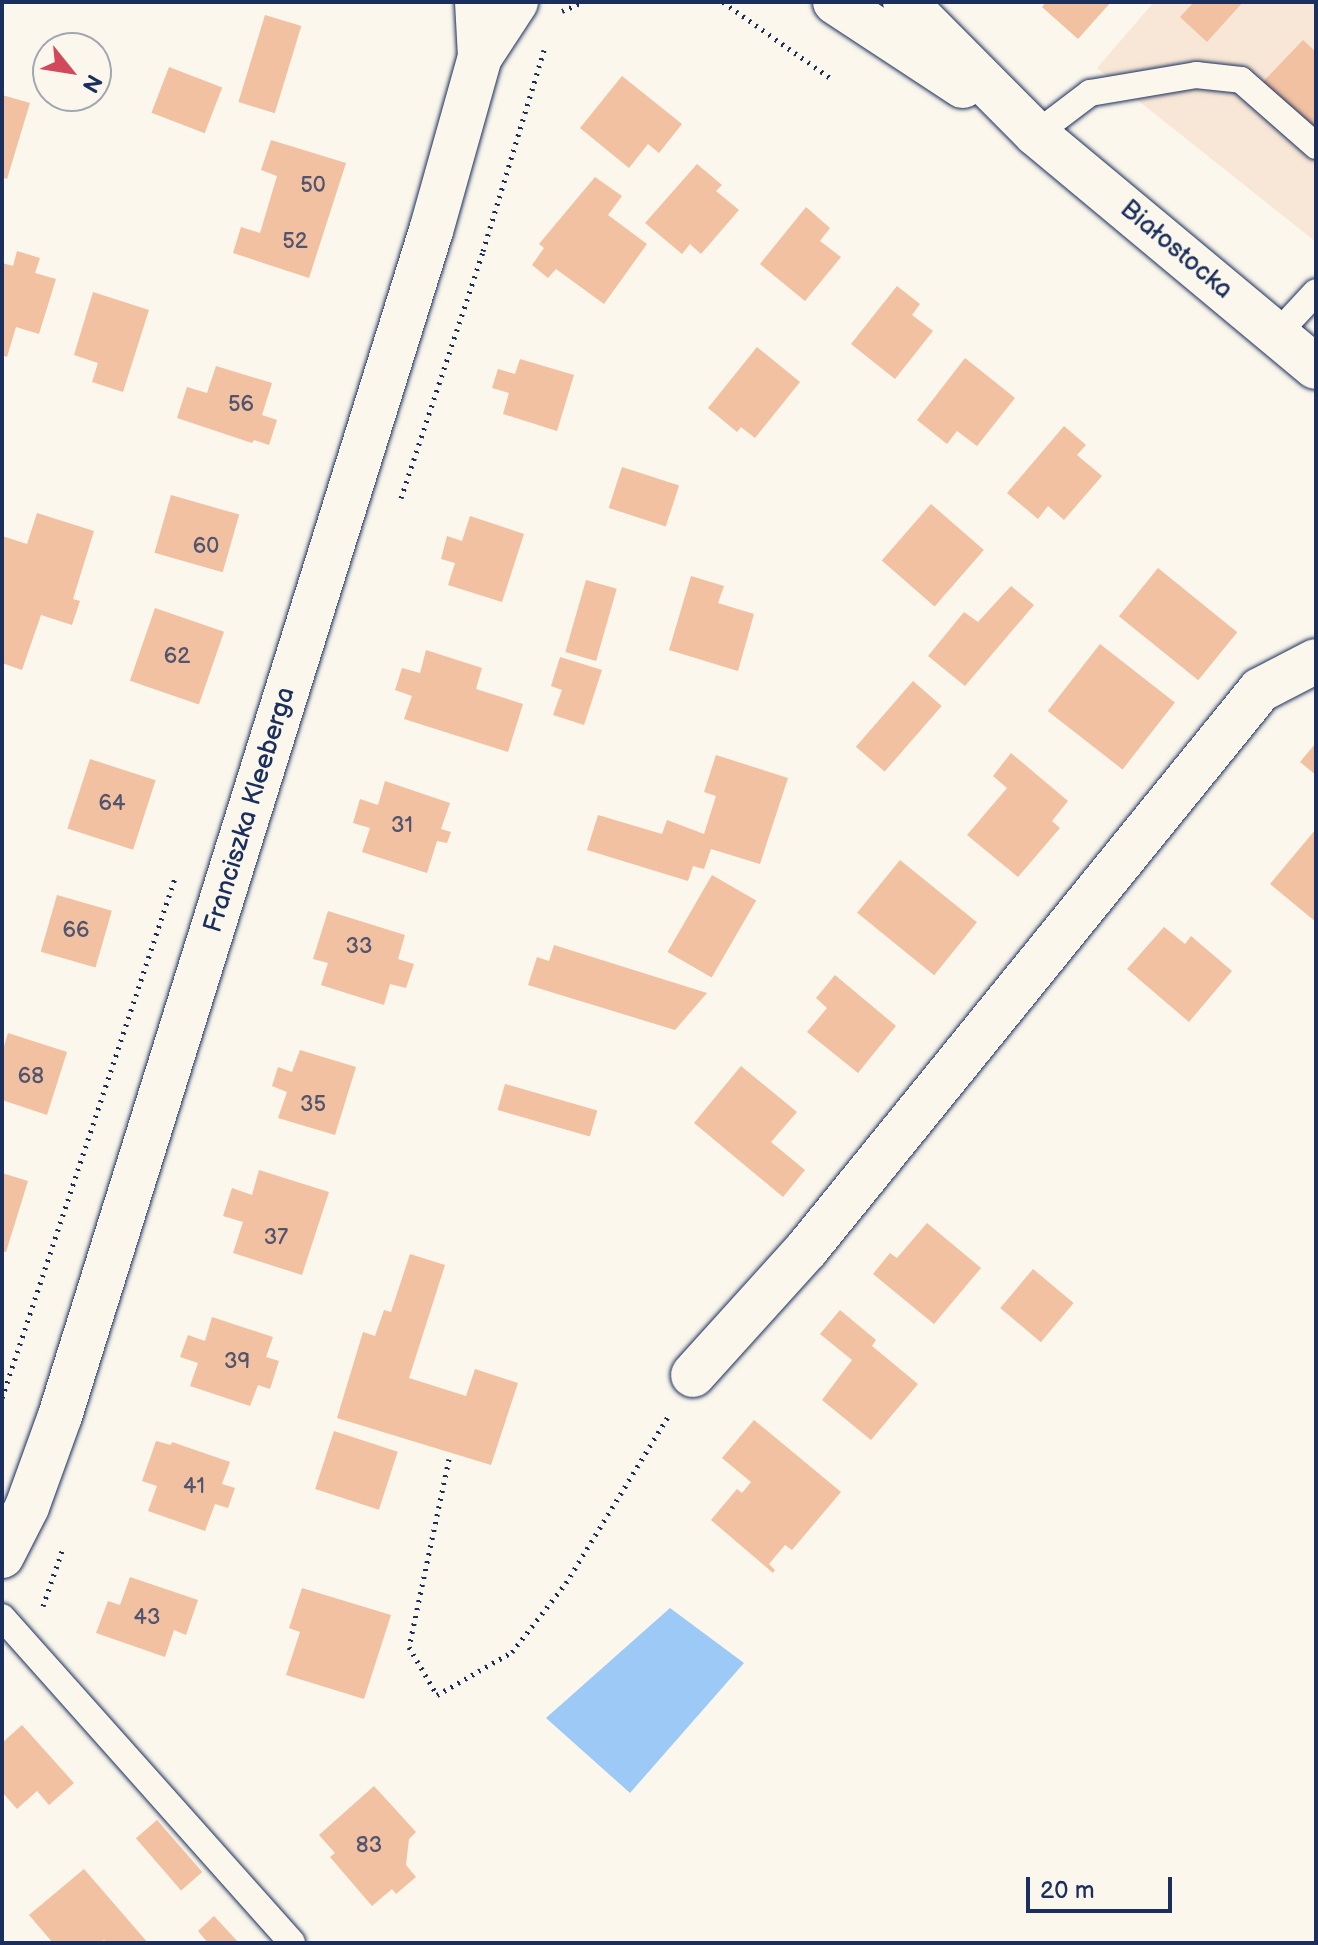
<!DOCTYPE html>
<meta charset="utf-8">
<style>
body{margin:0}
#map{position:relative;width:1318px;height:1945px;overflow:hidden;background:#fbf7ec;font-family:"Balsamiq Sans",sans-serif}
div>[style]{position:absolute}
.built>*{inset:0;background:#f8e7d6}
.water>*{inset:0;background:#9cc9f6}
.building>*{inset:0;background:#f1c1a1;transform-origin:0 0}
.path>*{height:5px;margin-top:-2.5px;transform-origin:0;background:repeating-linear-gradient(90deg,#1b2f5e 0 2px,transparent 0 8px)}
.roads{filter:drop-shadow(0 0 2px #1b2f5e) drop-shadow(0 0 2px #1b2f5e)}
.service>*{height:26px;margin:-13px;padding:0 13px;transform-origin:13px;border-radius:13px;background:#fbf7ec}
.minor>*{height:44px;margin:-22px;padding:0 22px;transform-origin:22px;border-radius:22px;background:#fbf7ec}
.tertiary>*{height:44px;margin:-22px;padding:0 22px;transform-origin:22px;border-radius:22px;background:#fbf7ec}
.secondary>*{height:44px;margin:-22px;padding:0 22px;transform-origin:22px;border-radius:22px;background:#fbf7ec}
span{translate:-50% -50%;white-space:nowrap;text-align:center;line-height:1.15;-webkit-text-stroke:6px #fbf7ec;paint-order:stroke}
.number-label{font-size:22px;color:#50546f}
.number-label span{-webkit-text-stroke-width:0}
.street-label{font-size:26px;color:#1b2f5e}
.frame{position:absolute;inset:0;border:4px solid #1b2f5e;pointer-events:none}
.north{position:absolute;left:32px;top:32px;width:80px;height:80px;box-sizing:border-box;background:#fbf7ec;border:2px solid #a1a7b3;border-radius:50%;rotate:120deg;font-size:22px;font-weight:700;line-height:32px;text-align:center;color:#1b2f5e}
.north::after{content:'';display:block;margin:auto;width:28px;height:36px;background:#d1495b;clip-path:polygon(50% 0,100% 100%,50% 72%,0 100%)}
.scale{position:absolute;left:1026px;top:1877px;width:146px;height:36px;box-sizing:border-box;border:4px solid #1b2f5e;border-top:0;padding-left:10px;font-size:24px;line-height:28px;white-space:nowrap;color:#1b2f5e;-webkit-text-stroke:6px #fbf7ec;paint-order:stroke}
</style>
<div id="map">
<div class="built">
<i style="clip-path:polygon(1154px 2px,1316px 2px,1316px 242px,1097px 68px)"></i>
</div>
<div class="water">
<i style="clip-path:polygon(670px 1608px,744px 1663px,630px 1793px,546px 1718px)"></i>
</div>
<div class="building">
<i style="clip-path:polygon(1046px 2px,1111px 2px,1078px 39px,1042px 7px)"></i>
<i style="clip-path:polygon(1194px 2px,1243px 2px,1207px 42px,1180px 17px)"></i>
<i style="left:265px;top:15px;width:38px;height:91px;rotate:17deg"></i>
<i style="clip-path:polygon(1303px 40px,1316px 52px,1316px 135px,1262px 83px)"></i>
<i style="left:169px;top:67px;width:57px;height:49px;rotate:21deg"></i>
<i style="clip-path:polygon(622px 76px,682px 124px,659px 153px,648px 144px,629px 168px,580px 128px)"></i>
<i style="clip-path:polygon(2px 95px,30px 103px,7px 179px,2px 177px)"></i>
<i style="clip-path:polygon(271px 140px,346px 163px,309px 278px,233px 253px,241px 227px,260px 233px,277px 176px,261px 170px)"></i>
<i style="clip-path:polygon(697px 164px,722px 185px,716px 191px,739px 210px,701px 254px,690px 244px,682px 254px,645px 223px)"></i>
<i style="clip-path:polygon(595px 177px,622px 196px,608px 215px,647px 244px,604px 304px,556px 269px,548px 278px,532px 265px,544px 248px,539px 244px)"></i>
<i style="clip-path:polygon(806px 207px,830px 228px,820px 241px,841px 257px,805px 301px,760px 264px)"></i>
<i style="clip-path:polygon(17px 251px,40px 258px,35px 273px,56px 279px,39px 334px,16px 327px,7px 357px,2px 355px,2px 263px,13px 266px)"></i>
<i style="clip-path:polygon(897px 286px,920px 304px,912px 315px,933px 331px,895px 379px,851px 344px)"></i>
<i style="clip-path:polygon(93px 292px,149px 310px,123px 392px,92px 382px,98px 363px,74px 355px)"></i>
<i style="clip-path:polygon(757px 347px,800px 382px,755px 438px,741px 427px,737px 432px,708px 408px)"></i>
<i style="clip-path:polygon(965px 358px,1015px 398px,977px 446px,957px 431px,947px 444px,917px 420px)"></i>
<i style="clip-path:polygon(520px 359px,574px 375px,557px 431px,503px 414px,509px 393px,492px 388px,498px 369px,515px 374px)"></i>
<i style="clip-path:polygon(216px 366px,272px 383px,262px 415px,277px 420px,269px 445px,254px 440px,252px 443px,177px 418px,187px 387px,207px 393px)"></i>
<i style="clip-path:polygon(1064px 426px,1086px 445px,1077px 455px,1102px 476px,1064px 520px,1048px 506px,1038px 519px,1007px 493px)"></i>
<i style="left:622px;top:467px;width:60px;height:43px;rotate:18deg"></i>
<i style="left:171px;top:495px;width:71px;height:60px;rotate:16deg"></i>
<i style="left:931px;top:504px;width:70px;height:75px;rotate:41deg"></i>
<i style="clip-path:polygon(37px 513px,94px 531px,73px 599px,80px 601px,72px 625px,41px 615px,22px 670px,2px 663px,2px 536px,27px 544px)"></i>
<i style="clip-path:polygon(470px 516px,524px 534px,502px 602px,448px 585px,455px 563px,441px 559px,447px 536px,462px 541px)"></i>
<i style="left:1158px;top:568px;width:102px;height:62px;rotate:39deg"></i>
<i style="clip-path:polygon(691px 576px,724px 586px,718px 603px,754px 614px,738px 671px,669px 650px)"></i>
<i style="left:586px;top:580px;width:32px;height:75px;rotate:16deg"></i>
<i style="clip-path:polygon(1011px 586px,1034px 605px,965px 686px,928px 656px,964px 612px,978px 622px)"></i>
<i style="left:155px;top:608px;width:73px;height:77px;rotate:19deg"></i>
<i style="left:1100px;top:644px;width:95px;height:85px;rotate:38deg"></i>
<i style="clip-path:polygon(426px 650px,482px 668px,476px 689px,523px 704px,508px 752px,404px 719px,412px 696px,395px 690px,402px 668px,420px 673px)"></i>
<i style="clip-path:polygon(560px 657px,602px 670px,584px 725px,553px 715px,562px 690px,551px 686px)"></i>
<i style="left:913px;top:681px;width:38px;height:87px;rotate:41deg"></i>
<i style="clip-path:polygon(1316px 743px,1316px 775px,1300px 762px)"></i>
<i style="clip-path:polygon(1011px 753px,1068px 801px,1052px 821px,1060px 828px,1018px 877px,967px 835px,1007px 788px,993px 776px)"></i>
<i style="clip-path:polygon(716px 755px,788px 778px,760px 864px,711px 849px,704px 869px,693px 866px,688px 881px,587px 850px,598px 815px,662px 834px,667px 820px,704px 834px,716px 796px,704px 792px)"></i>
<i style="left:90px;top:759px;width:69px;height:73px;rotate:18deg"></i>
<i style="clip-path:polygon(385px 781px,450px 803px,441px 829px,451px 832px,447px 843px,437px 841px,427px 873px,362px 852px,370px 828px,353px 823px,360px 799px,378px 805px)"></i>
<i style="clip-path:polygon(1316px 829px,1316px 922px,1270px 884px)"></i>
<i style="left:900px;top:860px;width:99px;height:68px;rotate:39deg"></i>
<i style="left:712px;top:875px;width:51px;height:89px;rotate:30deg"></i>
<i style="left:57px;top:895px;width:57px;height:59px;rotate:16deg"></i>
<i style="clip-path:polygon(328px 911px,405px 935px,398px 959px,414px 964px,406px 988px,390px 984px,384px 1005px,321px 985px,328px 963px,313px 959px)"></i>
<i style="clip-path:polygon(1164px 927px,1185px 944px,1191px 936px,1232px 971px,1189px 1022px,1127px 969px)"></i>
<i style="clip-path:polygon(554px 945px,707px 993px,675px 1030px,528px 985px,537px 957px,549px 961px)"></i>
<i style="clip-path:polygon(835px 975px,896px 1026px,858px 1073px,807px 1032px,827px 1008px,816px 998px)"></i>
<i style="clip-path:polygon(8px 1033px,67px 1052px,47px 1115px,2px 1100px,2px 1053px)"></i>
<i style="clip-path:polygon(300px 1050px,356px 1067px,335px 1135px,278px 1118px,287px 1092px,272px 1086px,278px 1067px,292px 1072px)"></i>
<i style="clip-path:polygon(741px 1066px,797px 1112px,771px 1142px,805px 1170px,783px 1197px,694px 1123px)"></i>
<i style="left:505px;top:1084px;width:96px;height:27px;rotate:16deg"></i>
<i style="clip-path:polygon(259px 1170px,329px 1192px,302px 1275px,233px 1253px,243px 1222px,223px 1216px,232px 1188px,252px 1195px)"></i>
<i style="clip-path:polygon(2px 1173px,28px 1181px,6px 1252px,2px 1251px)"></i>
<i style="clip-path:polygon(927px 1223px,981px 1268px,934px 1324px,873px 1274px,890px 1253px,897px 1258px)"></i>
<i style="clip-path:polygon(410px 1254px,445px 1265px,409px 1378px,466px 1396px,475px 1369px,518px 1383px,491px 1465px,337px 1418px,363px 1332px,375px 1336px,384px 1310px,391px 1312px)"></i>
<i style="left:1033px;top:1269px;width:53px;height:51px;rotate:40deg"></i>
<i style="clip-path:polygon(840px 1310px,876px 1340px,872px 1346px,918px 1384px,871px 1440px,822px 1400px,852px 1360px,820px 1334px)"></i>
<i style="clip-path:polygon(212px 1317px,273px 1337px,266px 1357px,279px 1361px,270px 1389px,258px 1385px,250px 1406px,190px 1386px,198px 1363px,180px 1357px,188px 1335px,205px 1341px)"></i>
<i style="clip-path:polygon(754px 1420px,841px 1492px,792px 1550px,785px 1545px,769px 1564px,775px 1570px,773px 1573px,711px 1520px,737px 1489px,742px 1493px,751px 1482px,722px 1458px)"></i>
<i style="left:334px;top:1431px;width:67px;height:61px;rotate:18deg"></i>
<i style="clip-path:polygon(156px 1441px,171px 1445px,172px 1442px,230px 1462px,222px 1484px,235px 1488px,228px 1508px,215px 1504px,205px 1531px,148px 1511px,157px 1486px,142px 1481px)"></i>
<i style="clip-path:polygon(130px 1577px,198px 1600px,186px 1635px,174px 1630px,165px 1657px,96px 1633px,108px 1601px,120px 1605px)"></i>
<i style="clip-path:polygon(302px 1588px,391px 1615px,364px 1699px,286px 1675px,300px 1632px,289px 1628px)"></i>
<i style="clip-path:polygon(22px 1725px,74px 1783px,49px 1805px,37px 1791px,17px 1809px,2px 1792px,2px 1743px)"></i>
<i style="clip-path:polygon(374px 1786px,416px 1832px,409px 1839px,406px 1865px,416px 1877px,396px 1894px,392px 1889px,372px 1906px,330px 1857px,335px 1853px,319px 1835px)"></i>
<i style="left:157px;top:1820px;width:69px;height:28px;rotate:49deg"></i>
<i style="clip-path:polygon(84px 1869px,148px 1943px,107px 1943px,104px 1940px,100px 1943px,53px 1943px,29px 1915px)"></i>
<i style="clip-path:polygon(214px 1916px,239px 1943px,208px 1943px,198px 1931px)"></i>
</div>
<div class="path">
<i style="left:723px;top:2px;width:135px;rotate:35.3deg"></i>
<i style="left:562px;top:11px;width:23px;rotate:-23deg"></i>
<i style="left:401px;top:498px;width:260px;rotate:-71.6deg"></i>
<i style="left:483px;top:251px;width:210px;rotate:-73.1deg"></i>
<i style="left:2px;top:1398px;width:551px;rotate:-71.6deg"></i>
<i style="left:449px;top:1459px;width:192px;rotate:102deg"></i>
<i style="left:409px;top:1647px;width:56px;rotate:59.7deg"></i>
<i style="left:437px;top:1695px;width:86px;rotate:-29.8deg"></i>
<i style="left:512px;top:1652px;width:88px;rotate:-52deg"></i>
<i style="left:566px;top:1583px;width:199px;rotate:-58.5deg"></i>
<i style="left:43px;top:1606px;width:58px;rotate:-70.9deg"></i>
</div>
<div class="roads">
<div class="service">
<i style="left:1036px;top:134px;width:68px;rotate:-37.2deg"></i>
<i style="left:1090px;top:93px;width:108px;rotate:-9.6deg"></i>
<i style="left:1196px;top:75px;width:45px;rotate:6.3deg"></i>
<i style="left:1241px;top:80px;width:100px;rotate:41.3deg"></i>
<i style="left:1277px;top:334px;width:57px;rotate:-47.1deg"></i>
<i style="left:2px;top:1617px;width:436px;rotate:48.3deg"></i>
</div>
<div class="minor">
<i style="left:693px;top:1375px;width:169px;rotate:-47.9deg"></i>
<i style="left:806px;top:1250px;width:721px;rotate:-50.97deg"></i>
<i style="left:1260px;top:690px;width:63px;rotate:-27.4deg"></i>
</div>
<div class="tertiary">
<i style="left:480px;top:57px;width:66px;rotate:-56.8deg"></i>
<i style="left:2px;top:1556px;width:55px;rotate:-63deg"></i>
<i style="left:27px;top:1507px;width:97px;rotate:-70.1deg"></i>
<i style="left:60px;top:1416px;width:1242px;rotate:-72.62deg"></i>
<i style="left:431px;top:231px;width:181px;rotate:-74.3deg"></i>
<i style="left:480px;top:57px;width:55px;rotate:-93.1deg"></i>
</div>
<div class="secondary">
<i style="left:835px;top:2px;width:153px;rotate:33.3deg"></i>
<i style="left:905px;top:2px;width:186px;rotate:45.2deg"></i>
<i style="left:1036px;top:134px;width:364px;rotate:39.8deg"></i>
</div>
</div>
<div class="number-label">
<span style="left:313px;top:186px">50</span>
<span style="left:295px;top:242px">52</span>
<span style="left:241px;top:405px">56</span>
<span style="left:206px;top:547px">60</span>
<span style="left:177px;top:657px">62</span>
<span style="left:112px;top:804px">64</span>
<span style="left:402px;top:826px">31</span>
<span style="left:76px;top:931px">66</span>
<span style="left:359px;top:947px">33</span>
<span style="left:31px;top:1077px">68</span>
<span style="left:313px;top:1105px">35</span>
<span style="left:276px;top:1238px">37</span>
<span style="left:237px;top:1362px">39</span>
<span style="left:194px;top:1487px">41</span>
<span style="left:147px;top:1618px">43</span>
<span style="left:369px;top:1846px">83</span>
</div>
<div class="street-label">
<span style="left:1176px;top:250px;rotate:40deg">Białostocka</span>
<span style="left:250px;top:810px;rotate:-73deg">Franciszka Kleeberga</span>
</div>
<div class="frame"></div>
<div class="north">N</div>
<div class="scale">20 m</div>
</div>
